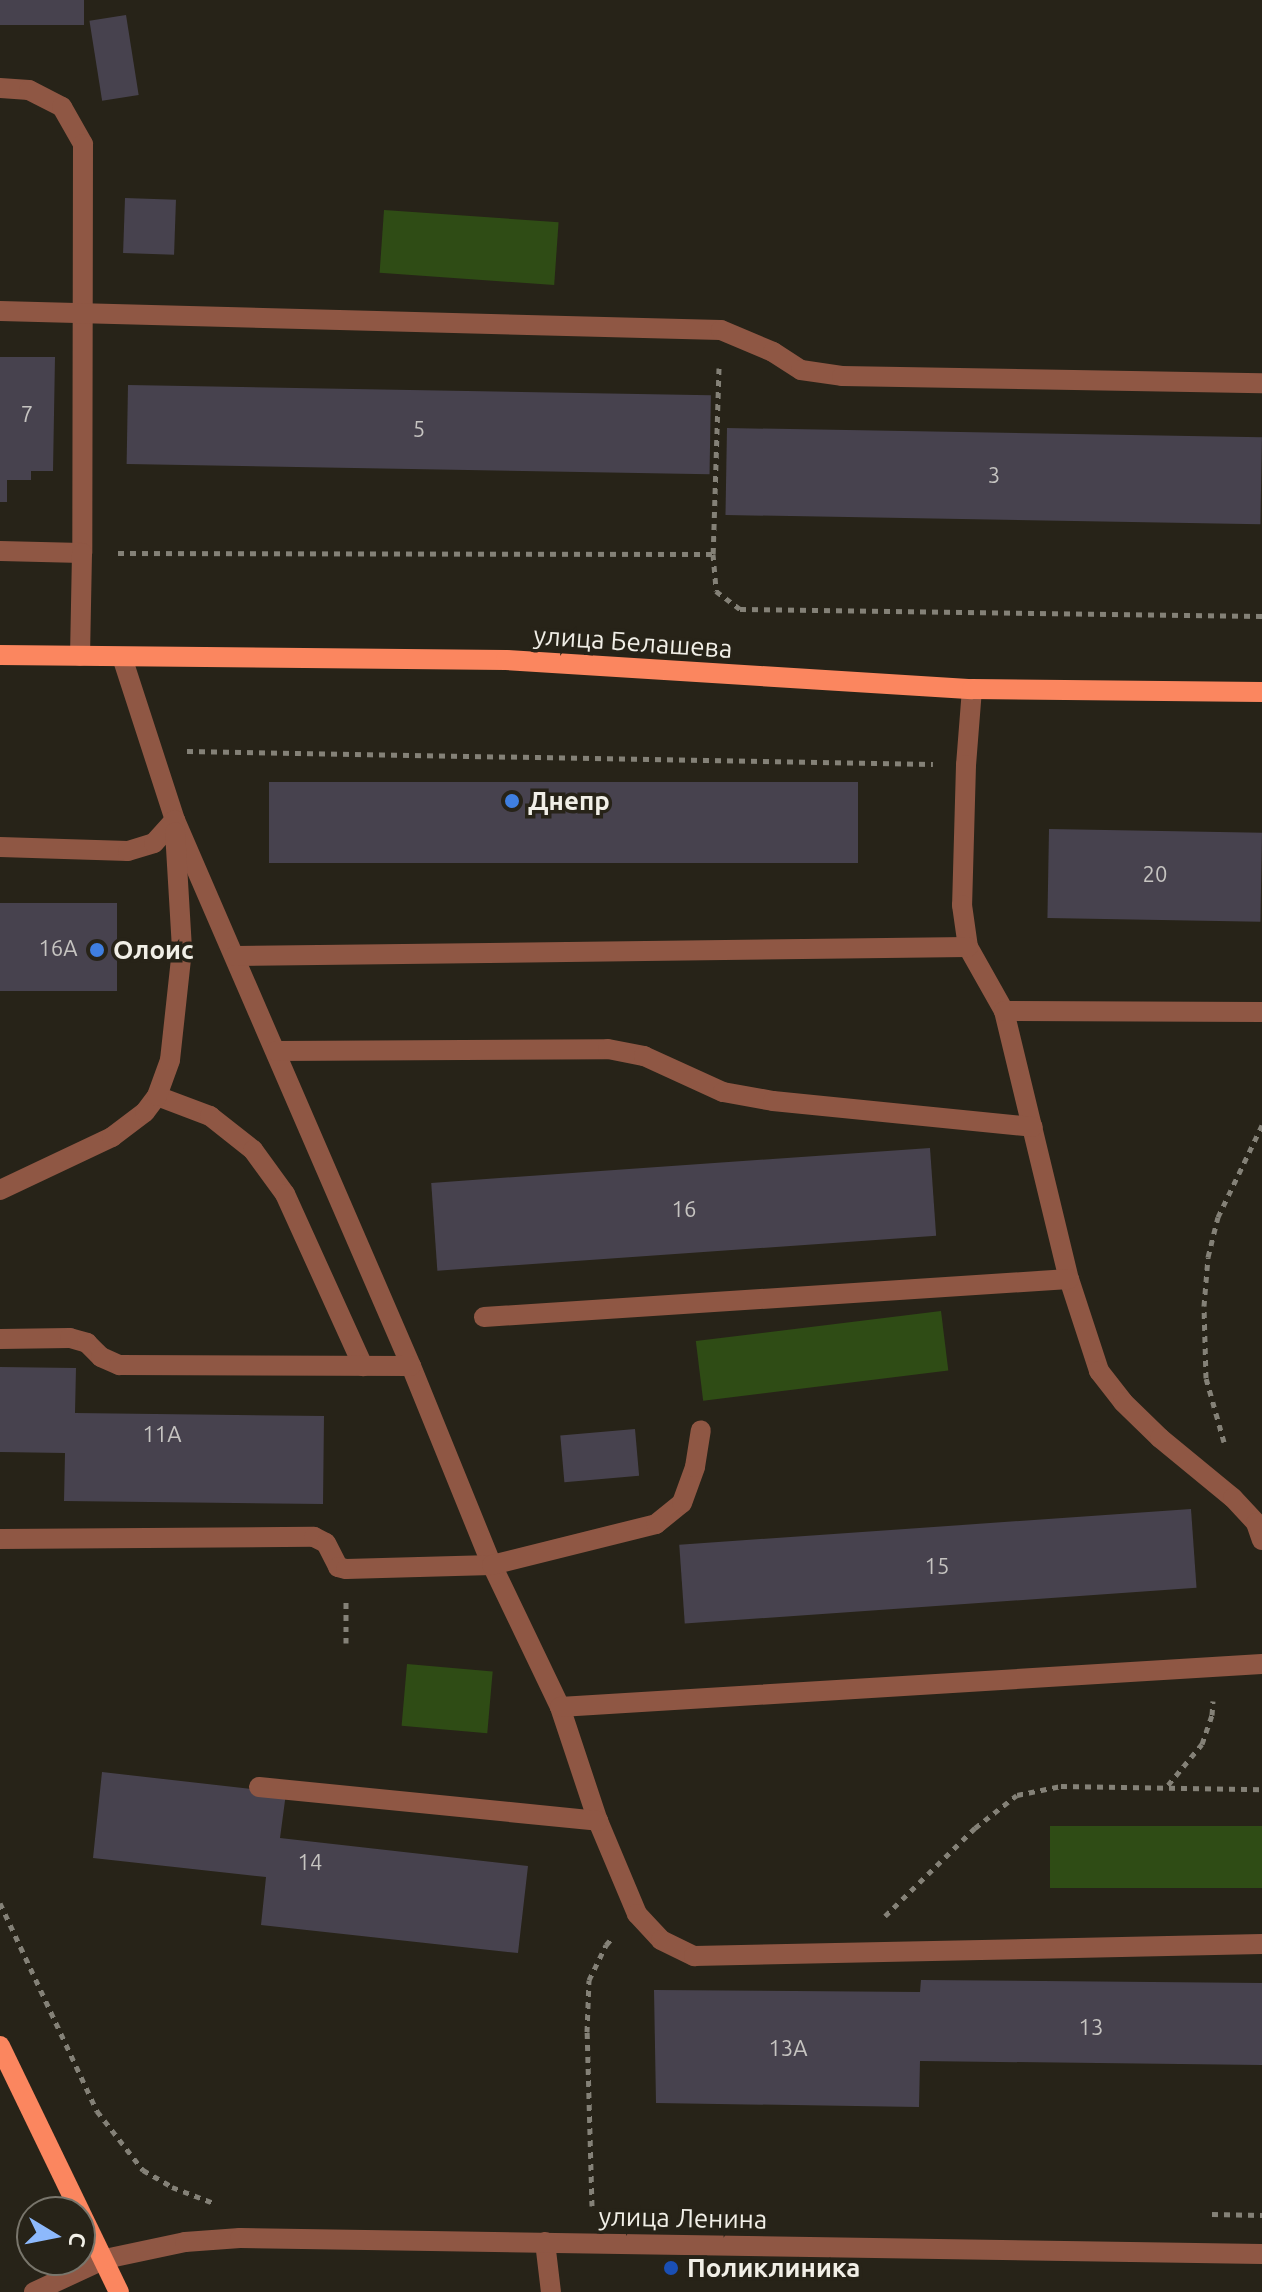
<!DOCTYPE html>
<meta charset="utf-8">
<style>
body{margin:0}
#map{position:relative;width:1262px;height:2292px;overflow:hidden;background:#272318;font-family:Ubuntu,sans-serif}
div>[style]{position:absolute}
.green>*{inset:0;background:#2f4c15;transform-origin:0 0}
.building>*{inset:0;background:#47424e;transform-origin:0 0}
.path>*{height:5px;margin-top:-2.5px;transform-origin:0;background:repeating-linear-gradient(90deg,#848177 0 6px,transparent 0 12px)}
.service>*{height:20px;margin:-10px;padding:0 10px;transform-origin:10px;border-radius:10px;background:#8f5744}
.minor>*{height:20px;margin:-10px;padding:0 10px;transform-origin:10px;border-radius:10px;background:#8f5744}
.primary>*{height:20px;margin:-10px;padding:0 10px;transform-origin:10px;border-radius:10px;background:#fb865f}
.dots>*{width:22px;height:22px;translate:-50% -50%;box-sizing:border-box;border:4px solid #272318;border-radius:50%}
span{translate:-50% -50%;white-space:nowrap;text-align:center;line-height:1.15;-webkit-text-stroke:7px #272318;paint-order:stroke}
.number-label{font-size:22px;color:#c6c4c1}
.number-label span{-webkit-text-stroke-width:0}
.street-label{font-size:26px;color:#f1efe7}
.poi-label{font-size:26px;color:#f1efe7;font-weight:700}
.left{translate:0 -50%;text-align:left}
.north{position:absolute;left:16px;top:2196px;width:80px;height:80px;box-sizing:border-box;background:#272318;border:2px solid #78756b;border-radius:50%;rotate:100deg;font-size:22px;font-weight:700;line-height:32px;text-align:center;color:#f1efe7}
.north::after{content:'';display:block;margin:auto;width:28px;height:36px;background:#8db9fc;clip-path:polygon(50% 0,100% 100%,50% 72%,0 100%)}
</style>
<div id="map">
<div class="green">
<i style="left:384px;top:210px;width:175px;height:63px;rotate:4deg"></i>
<i style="left:941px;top:1311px;width:60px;height:247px;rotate:83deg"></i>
<i style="left:407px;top:1664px;width:86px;height:62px;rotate:5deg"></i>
<i style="left:1262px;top:1826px;width:62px;height:212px;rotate:90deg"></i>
</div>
<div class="building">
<i style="left:0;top:0;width:84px;height:25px"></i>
<i style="left:126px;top:15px;width:81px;height:37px;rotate:81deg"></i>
<i style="left:125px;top:198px;width:51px;height:55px;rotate:2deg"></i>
<i style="clip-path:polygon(0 357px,55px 357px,53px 471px,31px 471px,31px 480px,7px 480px,7px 502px,0 502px)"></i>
<i style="left:128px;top:385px;width:583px;height:79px;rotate:1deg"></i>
<i style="left:727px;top:428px;width:535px;height:87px;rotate:1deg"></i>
<i style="left:269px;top:782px;width:589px;height:81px"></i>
<i style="left:1049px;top:829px;width:213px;height:89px;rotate:1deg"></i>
<i style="left:0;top:903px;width:117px;height:88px"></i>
<i style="left:930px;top:1148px;width:88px;height:500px;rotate:86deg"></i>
<i style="clip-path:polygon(0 1367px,76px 1368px,75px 1413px,324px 1416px,323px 1504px,64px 1501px,65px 1453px,0 1452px)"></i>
<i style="left:635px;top:1429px;width:47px;height:75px;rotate:85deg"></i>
<i style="left:1191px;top:1509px;width:79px;height:513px;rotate:86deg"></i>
<i style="clip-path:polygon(102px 1772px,286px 1793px,280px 1838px,528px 1866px,518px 1953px,261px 1925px,266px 1877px,93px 1858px)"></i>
<i style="clip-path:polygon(921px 1980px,1262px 1983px,1262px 2065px,920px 2061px,919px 2107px,656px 2103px,654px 1990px,920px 1992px)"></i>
</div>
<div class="path">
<i style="left:719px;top:368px;width:186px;rotate:91.8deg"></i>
<i style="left:713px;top:554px;width:37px;rotate:85deg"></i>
<i style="left:716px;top:591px;width:30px;rotate:37deg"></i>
<i style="left:740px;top:609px;width:522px;rotate:0.77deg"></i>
<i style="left:118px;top:553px;width:595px;rotate:0.1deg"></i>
<i style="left:187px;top:751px;width:746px;rotate:1deg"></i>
<i style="left:1224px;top:1442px;width:66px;rotate:-105.7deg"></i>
<i style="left:1206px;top:1378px;width:72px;rotate:-91.6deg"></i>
<i style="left:1204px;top:1306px;width:49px;rotate:-85.3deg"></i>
<i style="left:1208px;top:1257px;width:41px;rotate:-76deg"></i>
<i style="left:1218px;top:1217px;width:102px;rotate:-64.4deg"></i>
<i style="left:346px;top:1602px;width:41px;rotate:90deg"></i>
<i style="left:1168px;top:1785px;width:53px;rotate:-50.3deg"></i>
<i style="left:1202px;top:1744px;width:31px;rotate:-71deg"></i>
<i style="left:1212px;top:1715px;width:14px;rotate:-86deg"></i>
<i style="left:0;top:1903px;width:230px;rotate:65deg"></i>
<i style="left:97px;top:2111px;width:75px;rotate:52.1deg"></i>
<i style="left:143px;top:2170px;width:34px;rotate:30deg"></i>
<i style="left:172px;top:2187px;width:45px;rotate:20.9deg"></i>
<i style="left:885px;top:1916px;width:126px;rotate:-44.4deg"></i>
<i style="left:975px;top:1828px;width:53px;rotate:-38.2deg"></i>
<i style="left:1017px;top:1795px;width:45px;rotate:-11.6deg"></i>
<i style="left:1061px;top:1786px;width:201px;rotate:0.9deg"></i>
<i style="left:592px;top:2206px;width:174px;rotate:-91.6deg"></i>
<i style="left:587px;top:2032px;width:52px;rotate:-87.8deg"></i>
<i style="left:589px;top:1980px;width:39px;rotate:-64deg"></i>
<i style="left:606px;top:1945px;width:11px;rotate:-49deg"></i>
<i style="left:1212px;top:2214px;width:50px;rotate:1.1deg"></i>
</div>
<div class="service">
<i style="left:0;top:88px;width:29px;rotate:4deg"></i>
<i style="left:29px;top:90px;width:37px;rotate:27deg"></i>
<i style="left:62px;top:107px;width:43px;rotate:60.4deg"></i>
<i style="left:83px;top:144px;width:409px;rotate:90.1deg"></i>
<i style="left:0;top:311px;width:721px;rotate:1.51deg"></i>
<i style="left:721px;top:330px;width:56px;rotate:22.9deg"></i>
<i style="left:773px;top:352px;width:33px;rotate:33deg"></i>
<i style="left:801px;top:370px;width:41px;rotate:8.3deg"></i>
<i style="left:842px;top:376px;width:420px;rotate:1deg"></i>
<i style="left:0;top:551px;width:82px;rotate:1.4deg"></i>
<i style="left:82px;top:553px;width:103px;rotate:91.1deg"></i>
<i style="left:122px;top:657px;width:171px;rotate:72deg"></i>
<i style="left:175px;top:820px;width:595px;rotate:66.62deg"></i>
<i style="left:411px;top:1366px;width:215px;rotate:67.9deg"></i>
<i style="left:492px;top:1565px;width:157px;rotate:64.4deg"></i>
<i style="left:560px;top:1707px;width:120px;rotate:71.6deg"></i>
<i style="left:598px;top:1821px;width:101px;rotate:67.2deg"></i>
<i style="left:637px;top:1914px;width:35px;rotate:47deg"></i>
<i style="left:661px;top:1940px;width:37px;rotate:26deg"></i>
<i style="left:694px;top:1956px;width:568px;rotate:-1.21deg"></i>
<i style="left:972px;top:689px;width:76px;rotate:94.5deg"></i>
<i style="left:966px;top:765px;width:140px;rotate:91.6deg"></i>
<i style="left:962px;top:905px;width:42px;rotate:81.9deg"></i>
<i style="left:968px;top:947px;width:73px;rotate:60.6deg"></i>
<i style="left:1004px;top:1011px;width:276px;rotate:76.4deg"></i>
<i style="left:1069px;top:1279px;width:97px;rotate:71.9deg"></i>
<i style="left:1099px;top:1371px;width:39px;rotate:52deg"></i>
<i style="left:1123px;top:1402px;width:52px;rotate:44.2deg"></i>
<i style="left:1160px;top:1438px;width:94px;rotate:39.4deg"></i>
<i style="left:1233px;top:1498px;width:34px;rotate:47deg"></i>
<i style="left:1256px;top:1523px;width:18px;rotate:71deg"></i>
<i style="left:0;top:847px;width:128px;rotate:1.8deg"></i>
<i style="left:128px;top:851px;width:27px;rotate:-17deg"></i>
<i style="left:154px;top:843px;width:31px;rotate:-48deg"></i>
<i style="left:235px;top:956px;width:733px;rotate:-0.7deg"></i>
<i style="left:1004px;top:1011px;width:258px;rotate:0.2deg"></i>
<i style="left:276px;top:1051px;width:332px;rotate:-0.3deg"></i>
<i style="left:608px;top:1049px;width:37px;rotate:11deg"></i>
<i style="left:644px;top:1056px;width:87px;rotate:24.5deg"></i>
<i style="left:723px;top:1092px;width:51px;rotate:10.2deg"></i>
<i style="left:773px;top:1101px;width:261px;rotate:5.7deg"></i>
<i style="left:157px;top:1096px;width:57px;rotate:20.7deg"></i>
<i style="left:210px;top:1116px;width:55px;rotate:38.3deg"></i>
<i style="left:253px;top:1150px;width:54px;rotate:54deg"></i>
<i style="left:285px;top:1194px;width:189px;rotate:65.6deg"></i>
<i style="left:0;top:1190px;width:124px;rotate:-25.3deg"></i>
<i style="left:112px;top:1137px;width:41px;rotate:-37.1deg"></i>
<i style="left:145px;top:1112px;width:20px;rotate:-53deg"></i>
<i style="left:157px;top:1096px;width:38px;rotate:-70deg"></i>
<i style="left:170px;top:1060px;width:112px;rotate:-83.8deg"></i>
<i style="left:182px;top:949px;width:117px;rotate:-93.4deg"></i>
<i style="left:484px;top:1317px;width:586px;rotate:-3.72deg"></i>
<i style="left:0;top:1339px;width:70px;rotate:-0.8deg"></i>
<i style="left:70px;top:1338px;width:18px;rotate:16deg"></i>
<i style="left:87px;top:1343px;width:20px;rotate:45deg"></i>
<i style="left:101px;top:1357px;width:20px;rotate:24deg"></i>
<i style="left:119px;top:1365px;width:292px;rotate:0.2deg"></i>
<i style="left:0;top:1539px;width:314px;rotate:-0.4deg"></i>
<i style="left:314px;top:1537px;width:13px;rotate:27deg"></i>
<i style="left:326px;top:1543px;width:27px;rotate:63deg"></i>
<i style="left:338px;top:1567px;width:8px;rotate:14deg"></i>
<i style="left:346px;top:1569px;width:146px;rotate:-1.6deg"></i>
<i style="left:492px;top:1565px;width:169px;rotate:-14deg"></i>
<i style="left:656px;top:1524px;width:33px;rotate:-39deg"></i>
<i style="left:682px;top:1503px;width:38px;rotate:-70deg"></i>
<i style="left:695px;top:1467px;width:37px;rotate:-81deg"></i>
<i style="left:560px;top:1707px;width:703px;rotate:-3.51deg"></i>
<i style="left:259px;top:1787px;width:341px;rotate:5.7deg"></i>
<i style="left:545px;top:2242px;width:50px;rotate:83.2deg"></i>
<i style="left:34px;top:2292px;width:78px;rotate:-24.9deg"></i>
</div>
<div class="minor">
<i style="left:105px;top:2259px;width:82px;rotate:-12deg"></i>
<i style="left:185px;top:2242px;width:55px;rotate:-4.2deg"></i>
<i style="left:240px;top:2238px;width:1022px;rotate:0.9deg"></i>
</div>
<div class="primary">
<i style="left:0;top:655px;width:506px;rotate:0.57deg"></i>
<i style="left:506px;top:660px;width:467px;rotate:3.6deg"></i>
<i style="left:972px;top:689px;width:290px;rotate:0.6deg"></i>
<i style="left:0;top:2046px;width:273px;rotate:64.2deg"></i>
</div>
<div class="dots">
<i style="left:512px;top:801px;background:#3f7fe0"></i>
<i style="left:97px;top:950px;background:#3f7fe0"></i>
<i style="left:671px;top:2268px;background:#1a4fb4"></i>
</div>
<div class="number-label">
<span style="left:27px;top:414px">7</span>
<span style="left:419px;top:429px">5</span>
<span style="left:994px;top:475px">3</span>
<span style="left:1155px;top:874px">20</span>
<span style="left:58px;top:948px">16А</span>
<span style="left:684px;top:1209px">16</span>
<span style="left:162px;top:1434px">11А</span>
<span style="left:937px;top:1566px">15</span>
<span style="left:310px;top:1862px">14</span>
<span style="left:1091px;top:2027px">13</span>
<span style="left:788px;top:2048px">13А</span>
</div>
<div class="street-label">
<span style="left:633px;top:642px;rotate:4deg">улица Белашева</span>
<span style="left:683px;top:2218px;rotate:1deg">улица Ленина</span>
</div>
<div class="poi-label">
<span class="left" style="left:528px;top:801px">Днепр</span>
<span class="left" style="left:113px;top:950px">Олоис</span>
<span class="left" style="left:687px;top:2268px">Поликлиника</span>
</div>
<div class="north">С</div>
</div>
